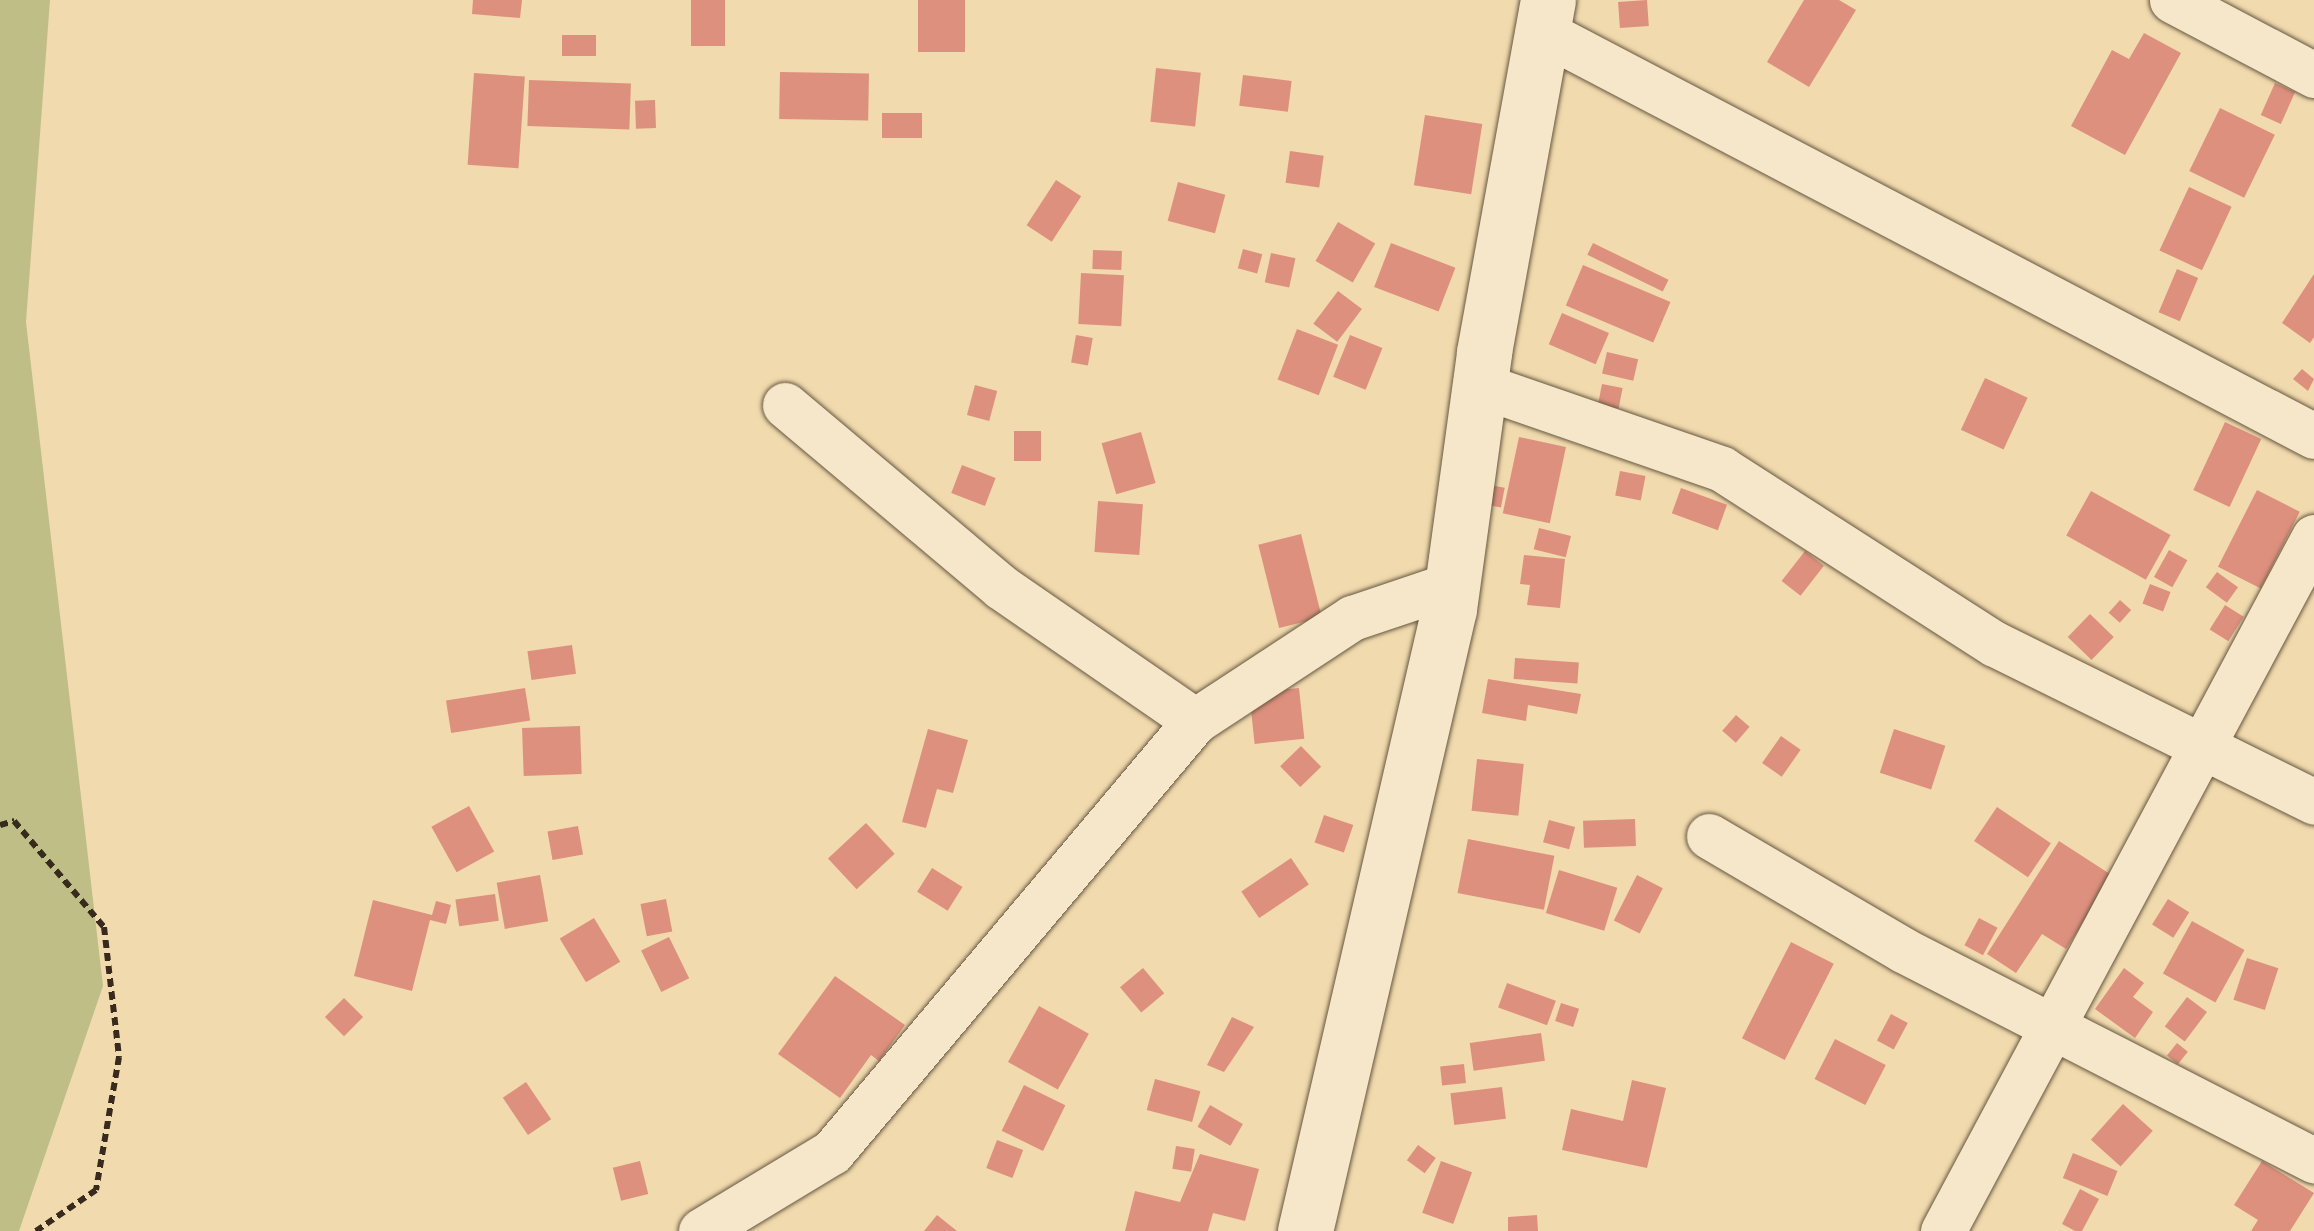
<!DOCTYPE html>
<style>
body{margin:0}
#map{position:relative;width:2314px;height:1231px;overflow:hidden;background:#f1daad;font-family:"IM FELL Double Pica",serif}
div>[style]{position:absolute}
.green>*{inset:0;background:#bfbe86}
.building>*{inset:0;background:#de907e;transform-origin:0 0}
.path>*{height:6px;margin-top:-3px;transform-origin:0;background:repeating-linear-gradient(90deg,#382b1d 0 8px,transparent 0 13px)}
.roads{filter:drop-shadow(0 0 2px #665741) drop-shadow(0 0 2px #665741)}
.street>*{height:45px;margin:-22.5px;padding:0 22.5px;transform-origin:22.5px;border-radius:22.5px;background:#f6e7ca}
.secondary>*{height:55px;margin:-27.5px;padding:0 27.5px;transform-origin:27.5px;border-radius:27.5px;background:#f6e7ca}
span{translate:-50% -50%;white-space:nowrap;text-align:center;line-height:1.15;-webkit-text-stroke:8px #f6e7ca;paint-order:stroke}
</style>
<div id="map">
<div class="green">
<i style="clip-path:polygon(0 0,50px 0,26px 322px,103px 986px,19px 1231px,0 1231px)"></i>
</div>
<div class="building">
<i style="clip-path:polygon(473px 0,522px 0,520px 18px,472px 14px)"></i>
<i style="left:691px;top:0;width:34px;height:46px"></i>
<i style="left:918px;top:0;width:47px;height:52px"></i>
<i style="left:1647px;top:0;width:26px;height:29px;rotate:86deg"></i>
<i style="clip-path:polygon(1804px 0,1839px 0,1856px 10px,1809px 87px,1767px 62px)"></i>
<i style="clip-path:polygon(2144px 33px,2181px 53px,2125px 155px,2071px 126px,2112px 50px,2129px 59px)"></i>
<i style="left:596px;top:35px;width:21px;height:34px;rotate:90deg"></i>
<i style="left:1156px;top:68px;width:45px;height:54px;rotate:6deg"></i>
<i style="left:780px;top:72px;width:89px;height:47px;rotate:1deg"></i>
<i style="left:474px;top:73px;width:51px;height:92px;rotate:4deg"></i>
<i style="left:1243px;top:75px;width:49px;height:31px;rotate:7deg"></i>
<i style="left:529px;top:80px;width:102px;height:46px;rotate:2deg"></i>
<i style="left:2275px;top:83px;width:22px;height:35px;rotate:24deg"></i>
<i style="left:655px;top:100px;width:28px;height:20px;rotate:88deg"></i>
<i style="left:2220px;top:108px;width:61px;height:70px;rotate:26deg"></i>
<i style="left:882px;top:113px;width:40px;height:25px"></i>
<i style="left:1425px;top:115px;width:58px;height:71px;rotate:9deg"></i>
<i style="left:1290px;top:151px;width:34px;height:32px;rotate:8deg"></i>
<i style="left:1056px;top:180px;width:30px;height:54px;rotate:33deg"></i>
<i style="left:1178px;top:182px;width:49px;height:40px;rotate:15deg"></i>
<i style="left:2189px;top:187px;width:47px;height:70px;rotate:25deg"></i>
<i style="left:1338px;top:222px;width:43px;height:45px;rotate:30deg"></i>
<i style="left:1391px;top:243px;width:69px;height:47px;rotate:21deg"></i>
<i style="left:1593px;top:243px;width:84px;height:13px;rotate:26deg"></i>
<i style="left:1243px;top:249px;width:20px;height:20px;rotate:15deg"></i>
<i style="left:1093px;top:250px;width:29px;height:19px;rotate:2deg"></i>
<i style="left:1271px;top:253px;width:25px;height:30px;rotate:12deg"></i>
<i style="left:1583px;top:265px;width:95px;height:44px;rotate:23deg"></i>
<i style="left:2177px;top:269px;width:23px;height:47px;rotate:23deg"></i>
<i style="left:1081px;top:273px;width:43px;height:51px;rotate:3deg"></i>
<i style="clip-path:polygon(2314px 274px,2314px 337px,2310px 343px,2282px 323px)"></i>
<i style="left:1338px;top:291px;width:30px;height:41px;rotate:37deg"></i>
<i style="left:1562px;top:313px;width:51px;height:34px;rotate:23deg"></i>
<i style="left:1297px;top:329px;width:44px;height:54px;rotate:21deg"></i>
<i style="left:1076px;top:335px;width:17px;height:28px;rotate:10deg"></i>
<i style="left:1350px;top:335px;width:35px;height:45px;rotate:22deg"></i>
<i style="left:1607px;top:352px;width:32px;height:22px;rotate:13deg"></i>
<i style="clip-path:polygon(2302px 369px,2314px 379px,2308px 391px,2293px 379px)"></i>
<i style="left:1985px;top:378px;width:47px;height:57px;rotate:25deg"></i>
<i style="left:1602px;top:384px;width:21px;height:21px;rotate:11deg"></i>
<i style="left:975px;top:385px;width:23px;height:31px;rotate:15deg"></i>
<i style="left:2225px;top:422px;width:40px;height:75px;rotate:25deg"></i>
<i style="left:1041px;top:431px;width:30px;height:27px;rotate:90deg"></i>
<i style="left:1141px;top:432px;width:53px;height:41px;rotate:74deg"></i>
<i style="left:1519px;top:437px;width:48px;height:78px;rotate:12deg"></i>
<i style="left:962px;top:465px;width:36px;height:30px;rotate:21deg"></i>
<i style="left:1620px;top:471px;width:26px;height:25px;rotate:11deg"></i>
<i style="left:1490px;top:485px;width:15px;height:20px;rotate:11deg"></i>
<i style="left:1681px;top:488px;width:49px;height:27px;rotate:20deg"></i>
<i style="left:2257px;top:490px;width:48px;height:86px;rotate:27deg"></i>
<i style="left:2091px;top:491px;width:91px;height:51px;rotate:29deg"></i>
<i style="left:1098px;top:501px;width:45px;height:51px;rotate:4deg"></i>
<i style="left:1539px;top:528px;width:33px;height:22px;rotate:14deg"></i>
<i style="left:1301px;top:534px;width:86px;height:44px;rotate:76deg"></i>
<i style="left:2169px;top:550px;width:21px;height:31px;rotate:29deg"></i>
<i style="left:1805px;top:551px;width:24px;height:38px;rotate:38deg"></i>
<i style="clip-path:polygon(1524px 555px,1565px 559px,1560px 608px,1527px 605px,1530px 585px,1520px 584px)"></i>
<i style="left:2217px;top:572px;width:26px;height:19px;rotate:36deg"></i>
<i style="left:2150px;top:584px;width:22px;height:21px;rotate:21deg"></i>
<i style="left:2120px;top:600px;width:15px;height:17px;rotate:42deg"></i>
<i style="left:2225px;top:605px;width:22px;height:29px;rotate:32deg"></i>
<i style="left:2090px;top:614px;width:33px;height:32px;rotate:44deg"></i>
<i style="left:572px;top:645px;width:29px;height:45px;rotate:82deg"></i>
<i style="left:1515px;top:658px;width:64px;height:21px;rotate:4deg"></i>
<i style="clip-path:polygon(1488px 679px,1581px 694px,1577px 714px,1528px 705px,1526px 721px,1482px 713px)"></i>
<i style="left:525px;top:688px;width:33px;height:80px;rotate:81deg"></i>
<i style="left:1299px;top:688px;width:51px;height:50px;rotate:84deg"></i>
<i style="left:1736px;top:715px;width:18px;height:21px;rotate:41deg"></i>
<i style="left:580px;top:726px;width:48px;height:58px;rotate:88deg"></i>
<i style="clip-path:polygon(928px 729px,968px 740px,953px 793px,937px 789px,926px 828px,902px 822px)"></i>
<i style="left:1894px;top:729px;width:54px;height:46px;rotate:18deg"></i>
<i style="left:1781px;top:736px;width:24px;height:33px;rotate:35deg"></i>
<i style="left:1301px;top:746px;width:29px;height:29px;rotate:46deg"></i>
<i style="left:1477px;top:759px;width:47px;height:52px;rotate:6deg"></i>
<i style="left:469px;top:806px;width:52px;height:43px;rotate:61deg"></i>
<i style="left:1997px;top:807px;width:65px;height:41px;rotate:34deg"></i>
<i style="left:1324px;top:815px;width:31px;height:29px;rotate:19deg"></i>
<i style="left:1635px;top:819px;width:27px;height:52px;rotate:88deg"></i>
<i style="left:1549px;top:820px;width:27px;height:23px;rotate:15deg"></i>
<i style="left:866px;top:823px;width:42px;height:52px;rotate:47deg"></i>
<i style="left:578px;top:826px;width:29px;height:31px;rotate:80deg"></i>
<i style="left:1468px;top:839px;width:88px;height:55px;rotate:11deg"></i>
<i style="clip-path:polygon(2059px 841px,2113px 876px,2066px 949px,2042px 934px,2016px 973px,1987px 954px)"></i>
<i style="left:1291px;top:858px;width:32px;height:60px;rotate:56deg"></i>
<i style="left:932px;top:868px;width:36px;height:28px;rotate:32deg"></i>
<i style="left:1559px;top:870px;width:61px;height:45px;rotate:17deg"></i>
<i style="left:540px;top:875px;width:47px;height:44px;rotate:80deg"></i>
<i style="left:1637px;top:875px;width:29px;height:51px;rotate:27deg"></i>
<i style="left:495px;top:894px;width:27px;height:40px;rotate:82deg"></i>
<i style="left:666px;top:899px;width:33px;height:26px;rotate:79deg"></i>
<i style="left:2168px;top:899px;width:25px;height:30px;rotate:32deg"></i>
<i style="clip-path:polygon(373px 900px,432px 915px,436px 901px,451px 905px,446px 924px,430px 920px,412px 991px,354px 976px)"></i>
<i style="left:594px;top:918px;width:51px;height:40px;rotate:59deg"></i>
<i style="left:1979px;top:918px;width:21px;height:31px;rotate:28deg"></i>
<i style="left:2192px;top:921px;width:60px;height:60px;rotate:29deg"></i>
<i style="left:669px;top:937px;width:46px;height:31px;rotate:64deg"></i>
<i style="left:1791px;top:942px;width:48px;height:108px;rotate:27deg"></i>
<i style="left:2247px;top:958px;width:33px;height:44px;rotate:18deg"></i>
<i style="left:1143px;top:968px;width:33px;height:30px;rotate:50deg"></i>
<i style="clip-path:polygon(2124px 968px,2144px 983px,2133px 997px,2153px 1012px,2135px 1038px,2095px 1009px)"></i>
<i style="clip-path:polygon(835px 976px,905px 1025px,879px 1061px,871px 1055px,840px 1098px,778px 1054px)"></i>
<i style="left:1507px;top:983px;width:52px;height:26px;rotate:20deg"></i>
<i style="left:2187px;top:997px;width:25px;height:37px;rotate:37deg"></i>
<i style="left:344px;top:998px;width:27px;height:27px;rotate:45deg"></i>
<i style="left:1561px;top:1003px;width:19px;height:19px;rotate:18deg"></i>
<i style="left:1039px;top:1006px;width:57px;height:64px;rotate:29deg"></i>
<i style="left:1891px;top:1014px;width:19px;height:30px;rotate:28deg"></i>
<i style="clip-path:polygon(1232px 1017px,1254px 1027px,1224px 1072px,1207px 1065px)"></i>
<i style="left:1541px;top:1033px;width:28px;height:72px;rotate:82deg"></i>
<i style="left:1835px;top:1039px;width:57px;height:45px;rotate:27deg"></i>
<i style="left:2177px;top:1043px;width:14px;height:16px;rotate:39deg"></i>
<i style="left:1464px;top:1064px;width:19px;height:24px;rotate:84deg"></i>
<i style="left:1155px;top:1079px;width:47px;height:32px;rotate:15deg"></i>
<i style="clip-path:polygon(1632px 1080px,1666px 1088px,1647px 1168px,1562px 1150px,1571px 1109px,1623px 1121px)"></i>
<i style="left:526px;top:1082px;width:45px;height:28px;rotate:56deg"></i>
<i style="left:1024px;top:1085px;width:46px;height:51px;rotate:26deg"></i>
<i style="left:1502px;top:1087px;width:32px;height:52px;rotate:83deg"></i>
<i style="left:2123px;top:1104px;width:40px;height:48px;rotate:42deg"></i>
<i style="left:1210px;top:1105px;width:38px;height:25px;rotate:30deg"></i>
<i style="left:997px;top:1140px;width:28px;height:30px;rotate:21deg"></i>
<i style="left:1418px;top:1145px;width:22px;height:19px;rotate:36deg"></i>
<i style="left:1176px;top:1146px;width:19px;height:23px;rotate:9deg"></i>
<i style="left:2073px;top:1153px;width:48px;height:27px;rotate:22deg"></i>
<i style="clip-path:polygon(1200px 1154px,1259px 1169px,1245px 1221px,1213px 1213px,1208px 1231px,1125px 1231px,1135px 1191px,1180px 1202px)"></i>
<i style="left:640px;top:1161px;width:34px;height:28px;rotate:76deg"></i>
<i style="left:1441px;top:1161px;width:33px;height:55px;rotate:20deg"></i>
<i style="clip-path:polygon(2262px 1161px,2314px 1193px,2290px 1231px,2251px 1231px,2258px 1220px,2234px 1205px)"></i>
<i style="clip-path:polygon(2080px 1189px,2099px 1199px,2082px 1231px,2075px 1231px,2062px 1224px)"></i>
<i style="clip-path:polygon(937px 1215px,957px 1231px,924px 1231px)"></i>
<i style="clip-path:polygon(1537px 1215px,1538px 1231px,1508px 1231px,1508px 1217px)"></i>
</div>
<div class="path">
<i style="left:0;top:825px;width:15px;rotate:-16deg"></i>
<i style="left:14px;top:821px;width:139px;rotate:49.7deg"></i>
<i style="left:104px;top:927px;width:131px;rotate:83.4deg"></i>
<i style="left:119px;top:1057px;width:135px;rotate:99.8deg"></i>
<i style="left:96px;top:1190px;width:73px;rotate:145.7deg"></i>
</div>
<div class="roads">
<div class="street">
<i style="left:2172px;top:0;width:161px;rotate:27.8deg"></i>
<i style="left:1543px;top:32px;width:870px;rotate:27.65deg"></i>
<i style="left:1480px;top:385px;width:256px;rotate:19.1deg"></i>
<i style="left:1722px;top:469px;width:324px;rotate:32.7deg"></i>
<i style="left:1995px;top:644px;width:356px;rotate:26.3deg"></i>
<i style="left:785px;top:405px;width:282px;rotate:40.1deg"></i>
<i style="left:1001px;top:587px;width:236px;rotate:34.6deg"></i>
<i style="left:1709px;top:836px;width:225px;rotate:30.4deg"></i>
<i style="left:1903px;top:950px;width:462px;rotate:27.1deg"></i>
<i style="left:701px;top:1231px;width:153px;rotate:-31.1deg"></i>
<i style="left:832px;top:1152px;width:563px;rotate:-49.89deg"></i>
<i style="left:1195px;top:721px;width:188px;rotate:-33.3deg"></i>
<i style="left:1352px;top:618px;width:107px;rotate:-18.6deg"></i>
<i style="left:1943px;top:1231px;width:787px;rotate:-61.87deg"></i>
</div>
<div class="secondary">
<i style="left:1305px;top:1231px;width:638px;rotate:-76.97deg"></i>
<i style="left:1449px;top:609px;width:259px;rotate:-82.2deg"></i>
<i style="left:1484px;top:352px;width:358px;rotate:-79.7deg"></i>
</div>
</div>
</div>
